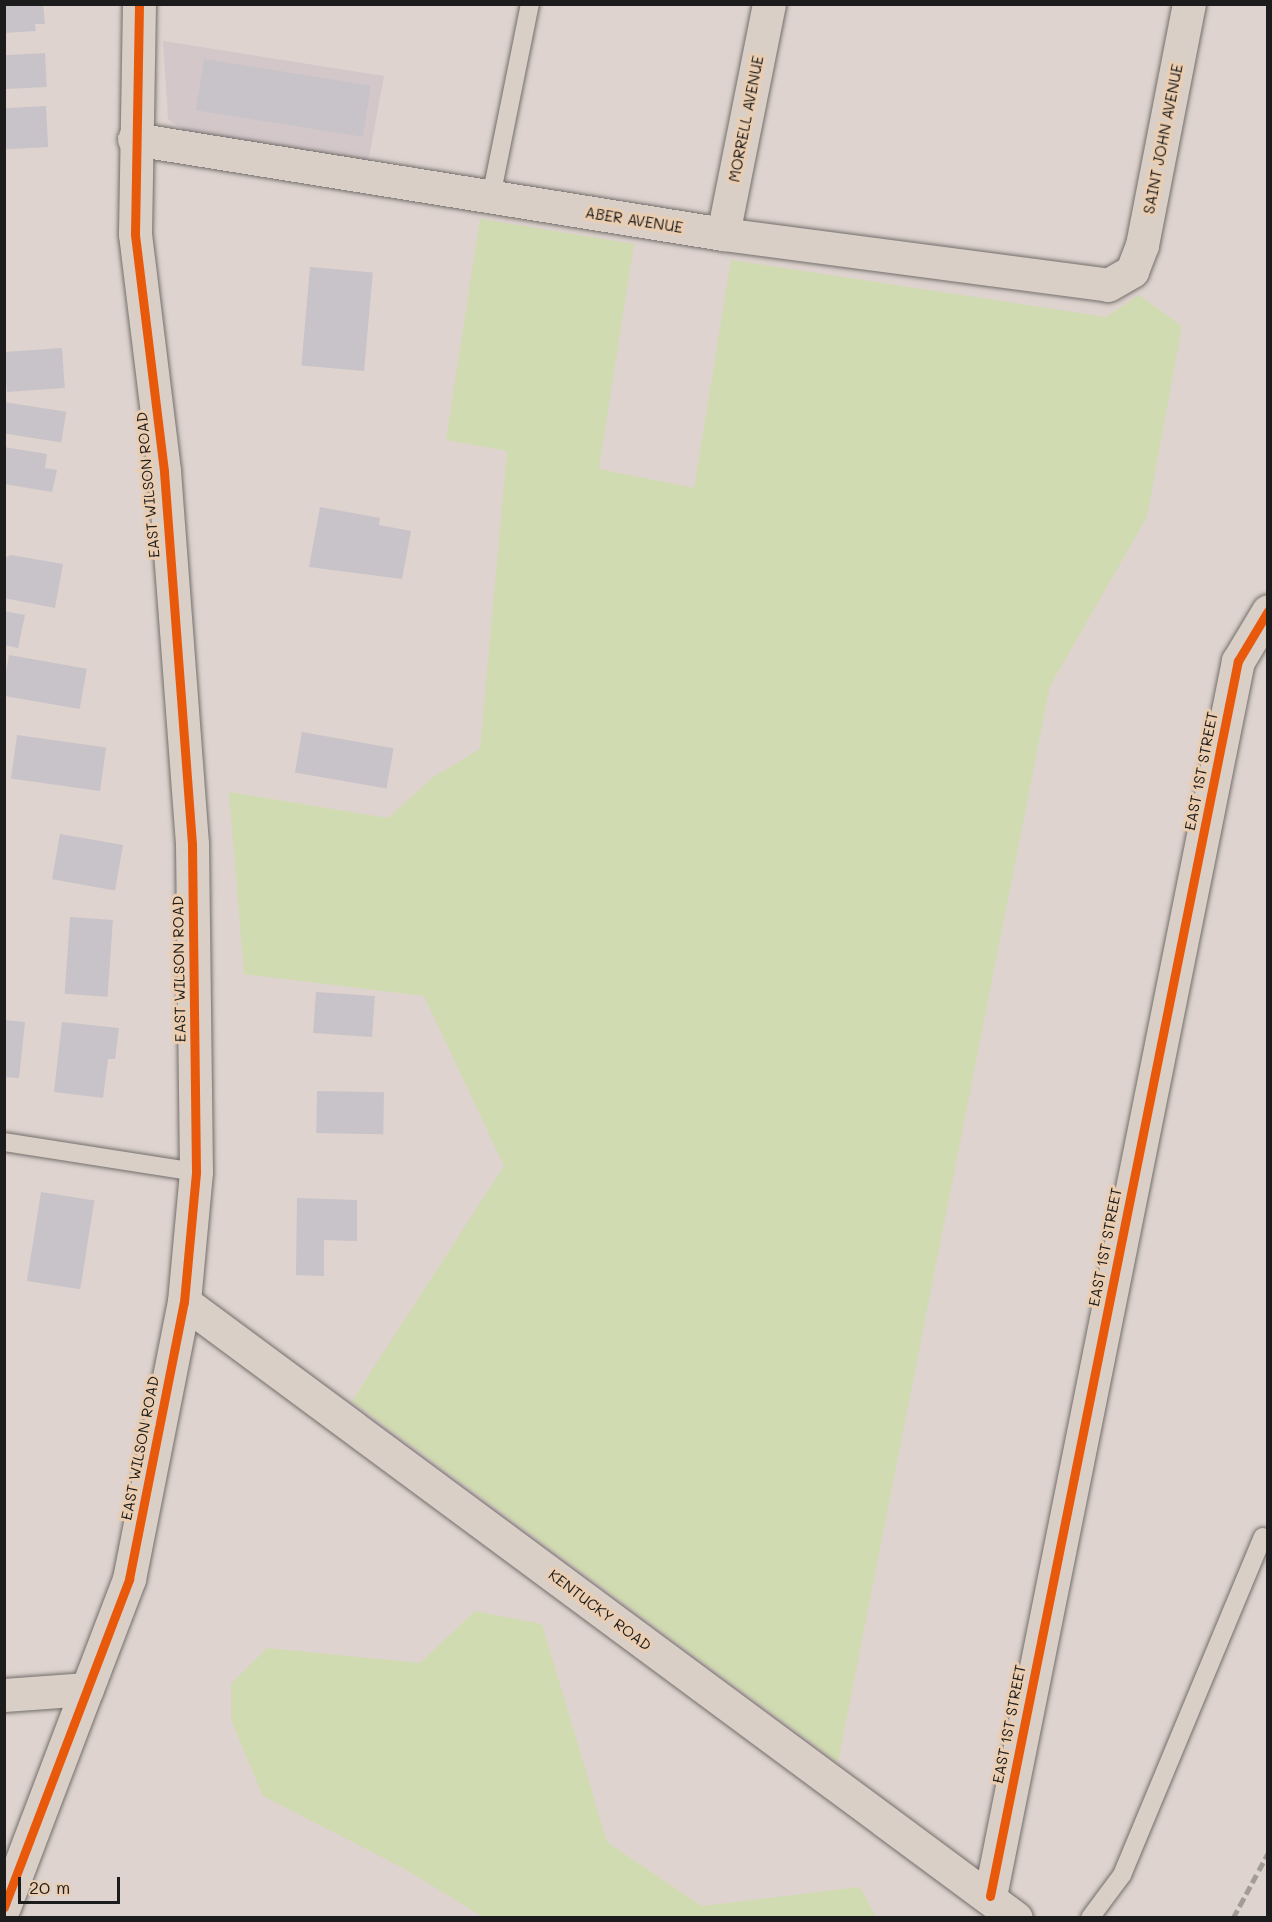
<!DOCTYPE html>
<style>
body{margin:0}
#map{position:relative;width:1272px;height:1922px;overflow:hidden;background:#ded3ce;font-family:Mali,sans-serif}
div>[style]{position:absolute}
.built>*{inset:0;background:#d3c7c9}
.green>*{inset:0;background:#d1dbb1}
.building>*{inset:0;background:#c8c3c8;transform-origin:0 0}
.roads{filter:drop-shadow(0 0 2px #736e6c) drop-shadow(0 0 2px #736e6c)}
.service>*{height:18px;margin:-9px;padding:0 9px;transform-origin:9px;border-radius:9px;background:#d9cfc6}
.minor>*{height:33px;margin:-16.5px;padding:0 16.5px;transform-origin:16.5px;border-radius:16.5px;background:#d9cfc6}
.tertiary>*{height:33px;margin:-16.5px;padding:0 16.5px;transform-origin:16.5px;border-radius:16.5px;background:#d9cfc6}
.rail>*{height:4.5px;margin-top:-2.25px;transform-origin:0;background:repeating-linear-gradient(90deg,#a39c96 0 9px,transparent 0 13.5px)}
.cycleway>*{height:9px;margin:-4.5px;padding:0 4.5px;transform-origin:4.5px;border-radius:4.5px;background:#e8590c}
span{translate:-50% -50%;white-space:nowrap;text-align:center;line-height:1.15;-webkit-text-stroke:6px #ebceb1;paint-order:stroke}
.street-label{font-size:15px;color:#1c1c1c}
.frame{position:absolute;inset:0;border:6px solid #1c1c1c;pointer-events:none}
.scale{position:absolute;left:18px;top:1877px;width:102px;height:27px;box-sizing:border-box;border:3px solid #1c1c1c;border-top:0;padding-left:8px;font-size:18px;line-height:21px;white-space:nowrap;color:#1c1c1c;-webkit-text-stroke:4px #ebceb1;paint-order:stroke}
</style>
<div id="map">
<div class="built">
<i style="clip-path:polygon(163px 41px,384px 76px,368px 162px,187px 133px,168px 119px)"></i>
</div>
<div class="green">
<i style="clip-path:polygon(480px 219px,634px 244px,599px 469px,694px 488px,731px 260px,1106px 317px,1139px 295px,1182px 326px,1147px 517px,1050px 686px,838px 1762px,352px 1401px,504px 1166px,424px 996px,244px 974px,229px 792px,388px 818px,432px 778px,480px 749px,507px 451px,446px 440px)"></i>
<i style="clip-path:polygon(475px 1611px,542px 1624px,607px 1842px,702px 1906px,860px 1887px,876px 1917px,483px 1917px,405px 1869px,263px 1796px,231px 1720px,231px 1684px,267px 1648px,420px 1663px)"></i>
</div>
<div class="building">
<i style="clip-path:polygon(4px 4px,43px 4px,45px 24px,35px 24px,36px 31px,4px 33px)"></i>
<i style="left:45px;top:53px;width:34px;height:41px;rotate:87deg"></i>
<i style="left:204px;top:59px;width:169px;height:52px;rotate:9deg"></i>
<i style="left:46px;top:106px;width:41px;height:42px;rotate:87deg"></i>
<i style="left:310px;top:267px;width:63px;height:99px;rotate:5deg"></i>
<i style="left:62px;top:348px;width:40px;height:58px;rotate:86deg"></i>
<i style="left:4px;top:402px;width:63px;height:31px;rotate:9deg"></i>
<i style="clip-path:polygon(4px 447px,47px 454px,45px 468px,57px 470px,52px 492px,4px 484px)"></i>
<i style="clip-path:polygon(320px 507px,380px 518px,379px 525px,411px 531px,402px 579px,309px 567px)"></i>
<i style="clip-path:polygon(11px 555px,63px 564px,55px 608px,4px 598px,4px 558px)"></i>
<i style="clip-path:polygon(4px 611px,25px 615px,18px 648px,4px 645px)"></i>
<i style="left:9px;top:655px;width:79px;height:41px;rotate:10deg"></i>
<i style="left:302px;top:732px;width:93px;height:41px;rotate:10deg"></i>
<i style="left:17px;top:735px;width:90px;height:44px;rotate:8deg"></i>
<i style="left:60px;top:834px;width:64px;height:46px;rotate:10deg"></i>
<i style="left:70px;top:917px;width:43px;height:77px;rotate:4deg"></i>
<i style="left:316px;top:992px;width:59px;height:41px;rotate:4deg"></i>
<i style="clip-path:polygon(4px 1020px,25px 1022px,19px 1078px,4px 1077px)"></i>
<i style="clip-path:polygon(62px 1022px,119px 1028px,115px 1059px,108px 1059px,103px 1098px,54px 1092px)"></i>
<i style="left:317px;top:1091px;width:67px;height:42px;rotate:1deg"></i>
<i style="left:41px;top:1192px;width:54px;height:90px;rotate:9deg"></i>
<i style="clip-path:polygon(297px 1198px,357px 1200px,357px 1241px,324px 1240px,324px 1276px,296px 1275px)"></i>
</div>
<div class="roads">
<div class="service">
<i style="left:491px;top:197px;width:197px;rotate:-78.6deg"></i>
<i style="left:4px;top:1142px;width:194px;rotate:8.9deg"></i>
<i style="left:1090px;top:1918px;width:54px;rotate:-53.3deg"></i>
<i style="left:1122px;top:1875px;width:366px;rotate:-67.4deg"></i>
</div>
<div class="minor">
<i style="left:139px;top:4px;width:230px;rotate:91deg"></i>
<i style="left:135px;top:234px;width:239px;rotate:83deg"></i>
<i style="left:164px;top:471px;width:374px;rotate:85.7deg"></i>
<i style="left:192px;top:844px;width:328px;rotate:89.3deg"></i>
<i style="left:196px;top:1172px;width:131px;rotate:95.3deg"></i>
<i style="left:134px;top:139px;width:597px;rotate:9.16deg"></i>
<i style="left:723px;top:234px;width:388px;rotate:7.5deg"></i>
<i style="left:1108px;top:285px;width:28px;rotate:-30deg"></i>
<i style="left:1132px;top:271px;width:28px;rotate:-69deg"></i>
<i style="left:1142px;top:245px;width:246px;rotate:-79deg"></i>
<i style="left:723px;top:234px;width:235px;rotate:-78.7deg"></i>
<i style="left:990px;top:1896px;width:1260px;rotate:-78.65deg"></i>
<i style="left:1238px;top:661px;width:58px;rotate:-59deg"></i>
<i style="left:4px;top:1907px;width:233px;rotate:-69.2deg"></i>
</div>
<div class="tertiary">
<i style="left:4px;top:1695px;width:83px;rotate:-4.1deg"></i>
<i style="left:87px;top:1689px;width:118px;rotate:-69.1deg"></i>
<i style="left:129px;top:1579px;width:282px;rotate:-78.8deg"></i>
<i style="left:184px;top:1302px;width:1035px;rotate:36.52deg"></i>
</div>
</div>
<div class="rail">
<i style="left:1233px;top:1918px;width:74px;rotate:-61.7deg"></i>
</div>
<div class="cycleway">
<i style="left:990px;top:1896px;width:1260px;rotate:-78.65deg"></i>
<i style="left:1238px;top:661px;width:58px;rotate:-59deg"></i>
<i style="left:4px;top:1907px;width:351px;rotate:-69.1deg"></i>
<i style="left:129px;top:1579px;width:282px;rotate:-78.8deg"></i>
<i style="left:184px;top:1302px;width:131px;rotate:-84.7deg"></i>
<i style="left:196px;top:1172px;width:328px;rotate:-90.7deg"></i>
<i style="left:192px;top:844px;width:374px;rotate:-94.3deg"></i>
<i style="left:164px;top:471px;width:239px;rotate:-97deg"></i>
<i style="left:135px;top:234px;width:230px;rotate:-89deg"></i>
</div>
<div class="street-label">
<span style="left:746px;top:119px;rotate:-79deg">MORRELL AVENUE</span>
<span style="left:1163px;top:139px;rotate:-79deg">SAINT JOHN AVENUE</span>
<span style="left:634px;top:220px;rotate:9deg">ABER AVENUE</span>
<span style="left:148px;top:485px;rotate:-95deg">EAST WILSON ROAD</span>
<span style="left:1201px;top:771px;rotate:-79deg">EAST 1ST STREET</span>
<span style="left:179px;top:969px;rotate:-91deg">EAST WILSON ROAD</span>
<span style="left:1105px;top:1247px;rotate:-79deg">EAST 1ST STREET</span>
<span style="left:140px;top:1448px;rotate:-79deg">EAST WILSON ROAD</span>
<span style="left:600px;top:1610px;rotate:37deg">KENTUCKY ROAD</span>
<span style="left:1009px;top:1724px;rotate:-79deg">EAST 1ST STREET</span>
</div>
<div class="frame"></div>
<div class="scale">20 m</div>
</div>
